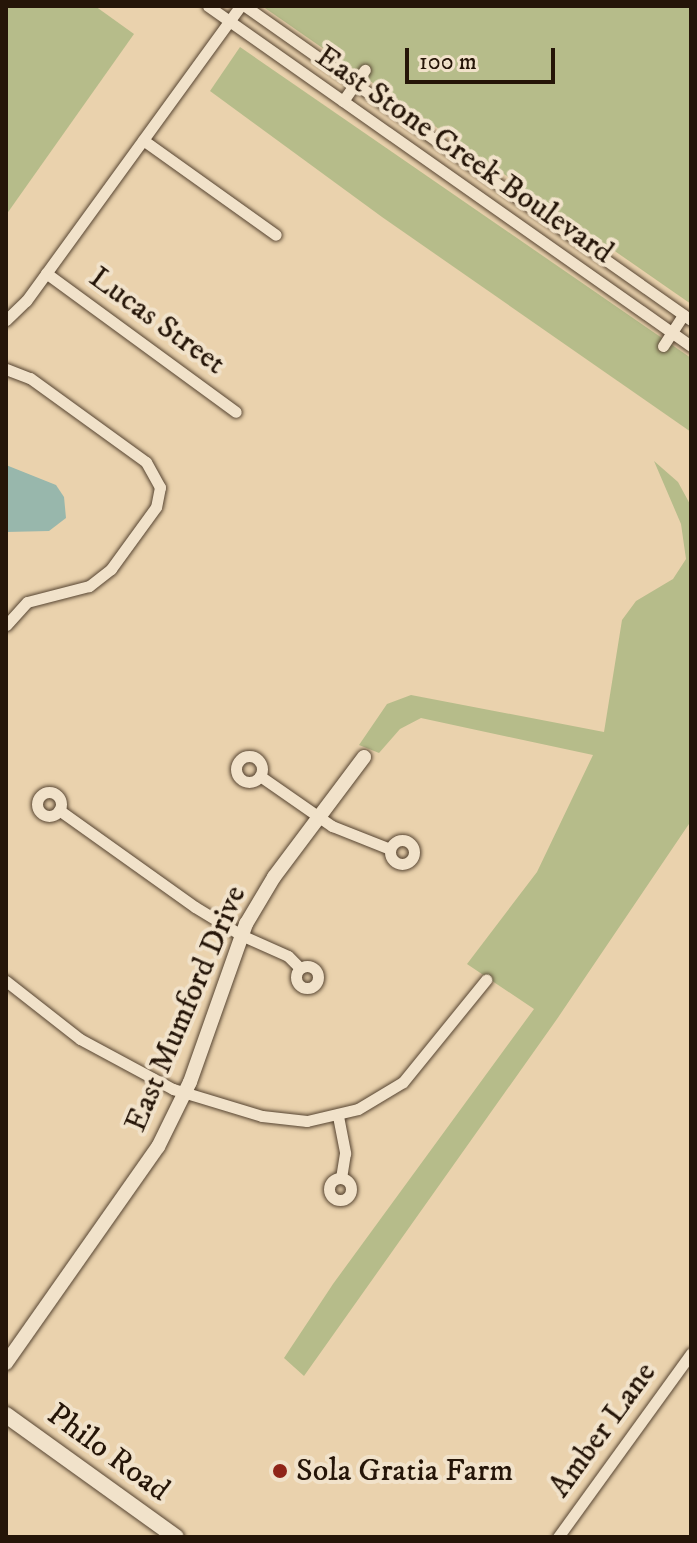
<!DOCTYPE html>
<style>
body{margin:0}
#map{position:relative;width:697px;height:1543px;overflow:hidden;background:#ead2ad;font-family:"IM FELL DW Pica",serif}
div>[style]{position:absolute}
.green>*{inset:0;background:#b6bc8a}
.water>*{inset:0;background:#98b7ac}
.roads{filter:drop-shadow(0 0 2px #564431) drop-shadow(0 0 2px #564431)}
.minor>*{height:11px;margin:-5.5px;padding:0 5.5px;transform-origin:5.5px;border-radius:5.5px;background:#f1e2ca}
.minor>.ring{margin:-5.5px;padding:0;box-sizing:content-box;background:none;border:11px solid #f1e2ca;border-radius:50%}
.tertiary>*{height:14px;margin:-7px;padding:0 7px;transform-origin:7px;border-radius:7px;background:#f1e2ca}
.secondary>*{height:16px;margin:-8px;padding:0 8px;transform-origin:8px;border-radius:8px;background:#f1e2ca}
.dots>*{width:22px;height:22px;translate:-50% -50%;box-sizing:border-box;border:4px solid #f1e2ca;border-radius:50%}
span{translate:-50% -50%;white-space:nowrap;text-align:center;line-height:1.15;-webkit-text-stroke:8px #f1e2ca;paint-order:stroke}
.street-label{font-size:32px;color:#251508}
.poi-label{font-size:32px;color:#251508}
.left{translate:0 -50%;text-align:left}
.frame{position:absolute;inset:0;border:8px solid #251508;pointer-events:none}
.scale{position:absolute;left:405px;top:48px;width:150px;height:36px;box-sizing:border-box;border:4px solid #251508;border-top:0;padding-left:10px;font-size:24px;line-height:28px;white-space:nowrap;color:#251508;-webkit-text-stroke:6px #f1e2ca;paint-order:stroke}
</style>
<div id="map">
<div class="green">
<i style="clip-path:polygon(6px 6px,95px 6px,134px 34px,6px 215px)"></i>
<i style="clip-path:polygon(262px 6px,691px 6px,691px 304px)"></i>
<i style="clip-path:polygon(240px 47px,691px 358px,691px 432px,382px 217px,210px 91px)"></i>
<i style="clip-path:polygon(654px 461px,678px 482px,691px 506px,691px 821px,557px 1019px,304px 1376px,284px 1358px,333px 1284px,534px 1009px,467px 964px,537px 872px,593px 755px,421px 718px,400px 729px,379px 753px,359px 745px,387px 704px,411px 695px,604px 732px,622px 620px,636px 601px,673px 579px,686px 559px,681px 524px)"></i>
</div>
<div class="water">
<i style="clip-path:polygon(6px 465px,56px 485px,64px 497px,66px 518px,49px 531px,6px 532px)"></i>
</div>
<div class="roads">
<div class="minor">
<i style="left:208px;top:6px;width:591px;rotate:35.14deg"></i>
<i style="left:245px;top:6px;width:545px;rotate:35.15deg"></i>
<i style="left:343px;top:101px;width:38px;rotate:-55deg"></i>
<i style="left:143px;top:140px;width:163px;rotate:35.5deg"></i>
<i style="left:46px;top:273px;width:235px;rotate:36.2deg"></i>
<i style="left:6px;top:320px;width:28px;rotate:-44deg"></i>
<i style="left:26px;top:301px;width:364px;rotate:-54deg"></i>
<i style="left:663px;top:346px;width:37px;rotate:-57deg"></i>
<i style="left:6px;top:369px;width:26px;rotate:21deg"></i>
<i style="left:30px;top:378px;width:143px;rotate:35.9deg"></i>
<i style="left:146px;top:462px;width:29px;rotate:61deg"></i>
<i style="left:160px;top:487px;width:20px;rotate:101deg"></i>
<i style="left:156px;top:507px;width:77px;rotate:126deg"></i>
<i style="left:111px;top:569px;width:28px;rotate:142deg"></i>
<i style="left:89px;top:586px;width:64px;rotate:165.5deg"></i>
<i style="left:27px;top:602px;width:31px;rotate:132deg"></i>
<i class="ring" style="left:236px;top:756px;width:15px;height:15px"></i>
<i style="left:260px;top:776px;width:88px;rotate:34.8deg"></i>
<i style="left:332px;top:826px;width:62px;rotate:21.6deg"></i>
<i class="ring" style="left:37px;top:792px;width:13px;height:13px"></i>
<i style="left:59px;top:810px;width:167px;rotate:35.5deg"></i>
<i style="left:195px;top:907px;width:54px;rotate:31.3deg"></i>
<i style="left:241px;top:935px;width:51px;rotate:24.1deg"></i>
<i style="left:288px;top:956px;width:17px;rotate:45deg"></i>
<i class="ring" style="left:390px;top:840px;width:13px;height:13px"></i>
<i class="ring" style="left:296px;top:966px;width:11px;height:11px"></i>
<i style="left:6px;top:981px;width:94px;rotate:38.1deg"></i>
<i style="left:80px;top:1039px;width:106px;rotate:28.3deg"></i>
<i style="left:173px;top:1089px;width:93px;rotate:16.9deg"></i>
<i style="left:262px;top:1116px;width:45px;rotate:6.3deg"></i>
<i style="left:307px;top:1121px;width:52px;rotate:-13.2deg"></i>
<i style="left:358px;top:1109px;width:52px;rotate:-31deg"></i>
<i style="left:403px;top:1082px;width:132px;rotate:-50.9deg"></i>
<i style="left:338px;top:1116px;width:38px;rotate:79deg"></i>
<i style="left:345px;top:1153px;width:25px;rotate:99deg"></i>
<i class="ring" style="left:329px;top:1178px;width:11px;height:11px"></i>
<i style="left:558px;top:1537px;width:227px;rotate:-54.1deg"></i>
</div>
<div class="tertiary">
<i style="left:6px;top:1363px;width:264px;rotate:-54.9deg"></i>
<i style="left:158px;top:1147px;width:72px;rotate:-63.8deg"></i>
<i style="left:190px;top:1082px;width:168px;rotate:-70.5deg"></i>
<i style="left:246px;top:924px;width:55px;rotate:-59.2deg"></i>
<i style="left:274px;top:877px;width:150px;rotate:-53.1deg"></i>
</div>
<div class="secondary">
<i style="left:6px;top:1415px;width:209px;rotate:35.7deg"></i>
</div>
</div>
<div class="dots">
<i style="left:280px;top:1471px;background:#8f2418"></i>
</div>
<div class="street-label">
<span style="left:464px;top:155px;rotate:35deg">East Stone Creek Boulevard</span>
<span style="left:157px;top:321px;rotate:36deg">Lucas Street</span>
<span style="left:186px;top:1009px;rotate:-67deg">East Mumford Drive</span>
<span style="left:603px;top:1430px;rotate:-54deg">Amber Lane</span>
<span style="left:108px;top:1453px;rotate:36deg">Philo Road</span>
</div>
<div class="poi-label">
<span class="left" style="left:296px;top:1471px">Sola Gratia Farm</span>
</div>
<div class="frame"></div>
<div class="scale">100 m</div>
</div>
